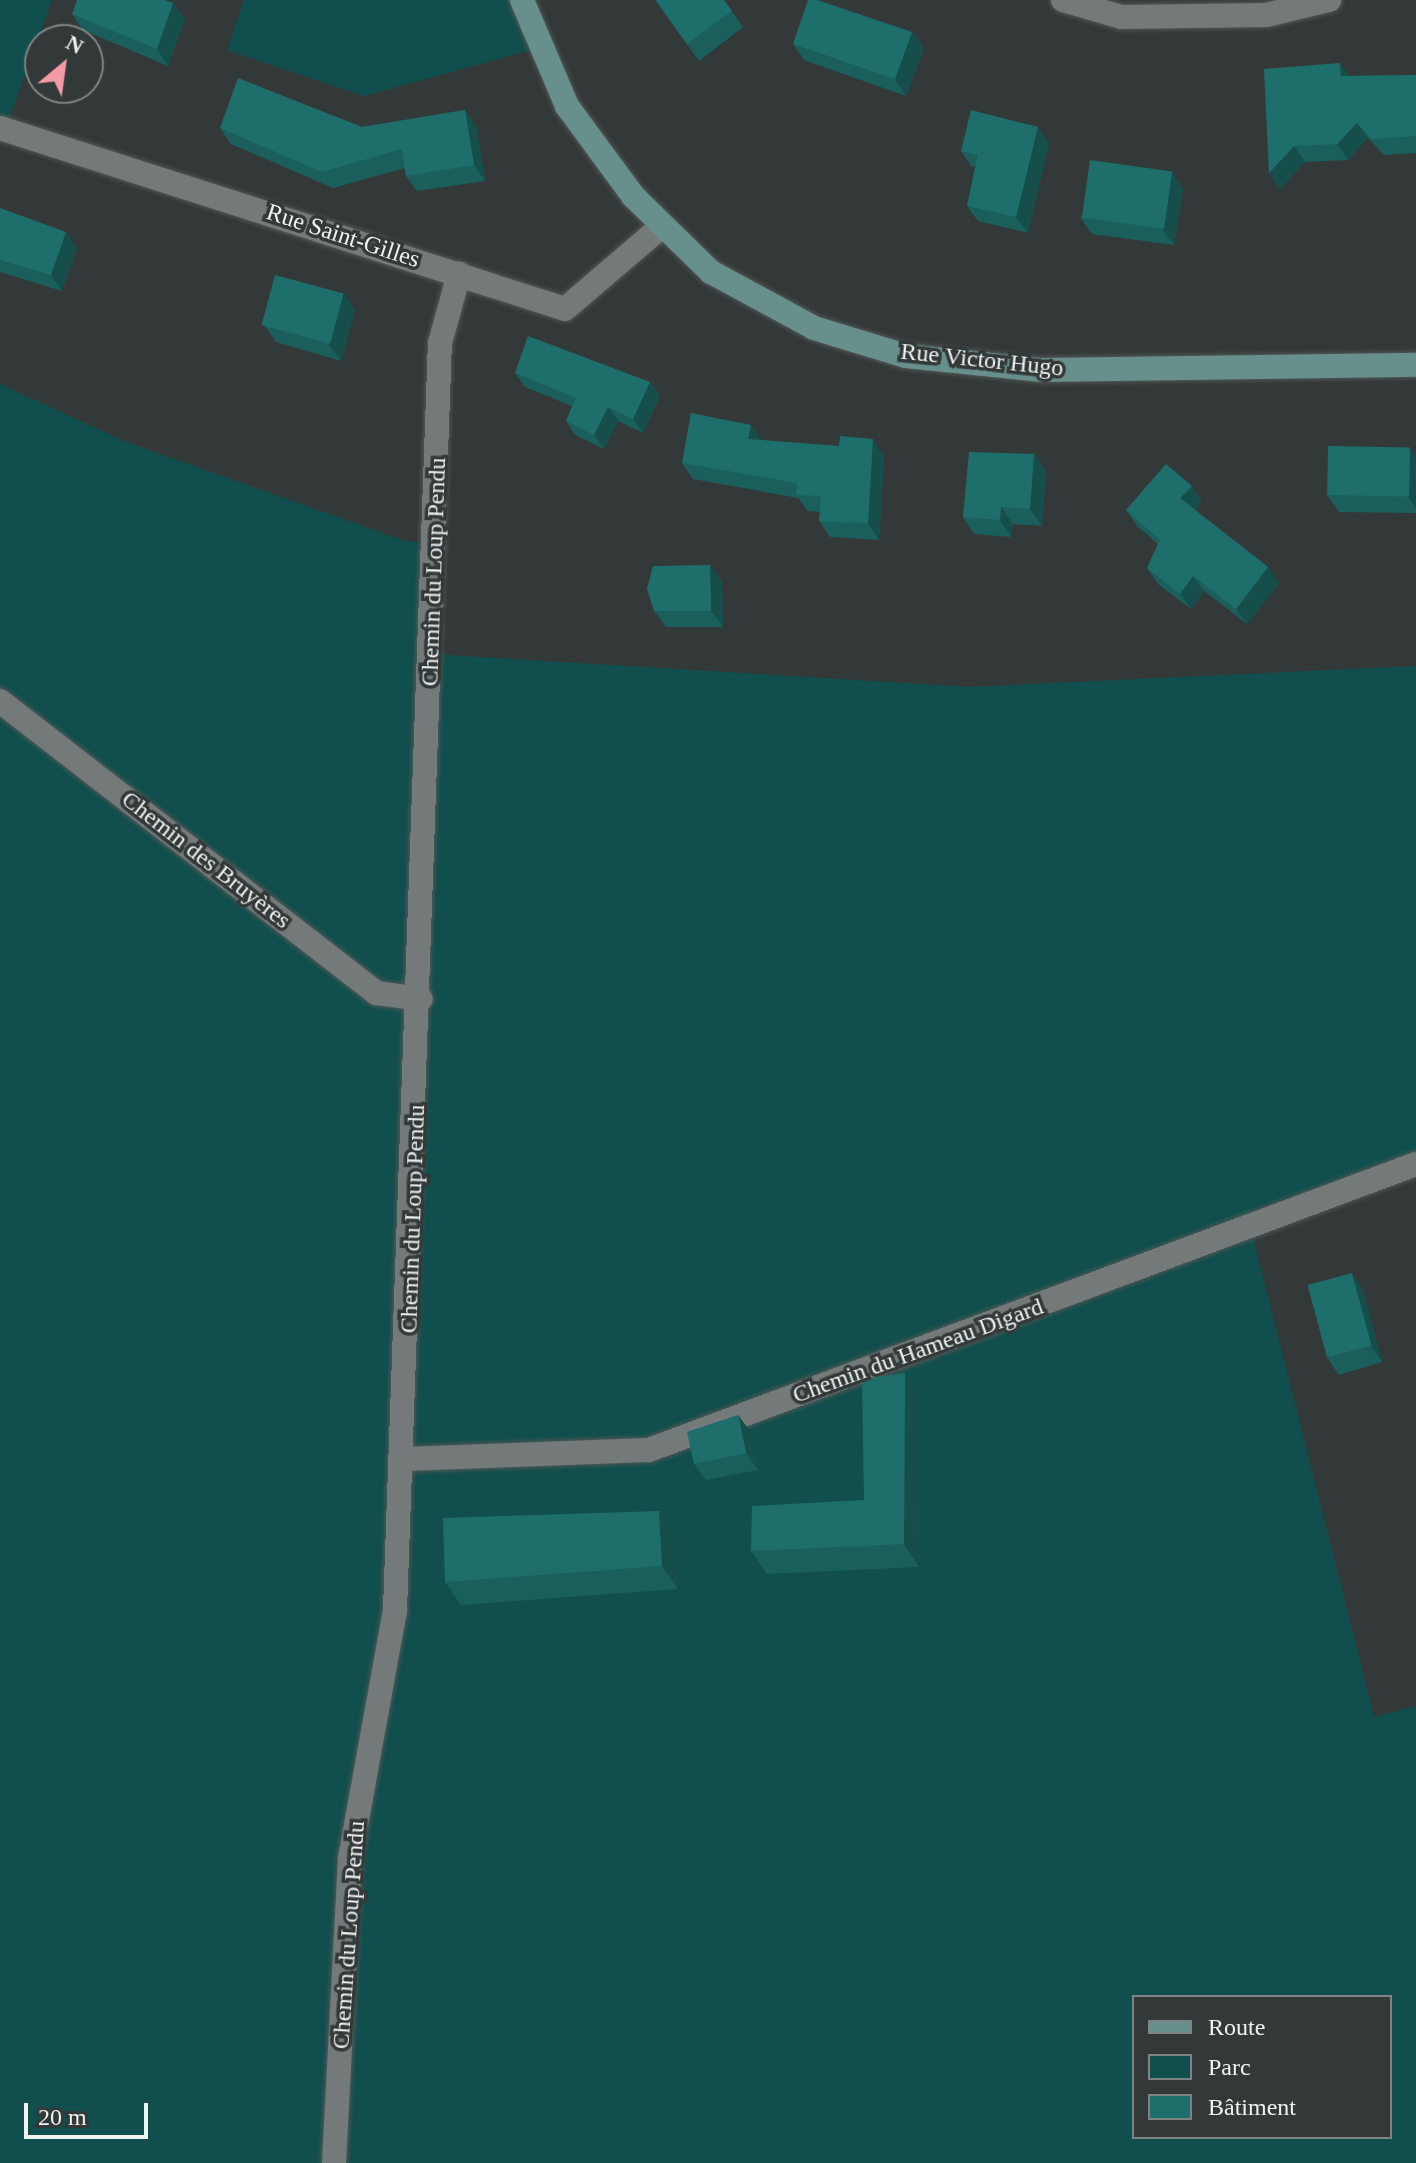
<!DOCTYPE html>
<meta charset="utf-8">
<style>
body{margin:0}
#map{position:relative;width:1416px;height:2163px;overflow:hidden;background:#333939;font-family:Georgia,serif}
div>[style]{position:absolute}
.green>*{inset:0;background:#104f4d}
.roads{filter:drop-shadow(0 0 2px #525756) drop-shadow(0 0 2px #525756)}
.street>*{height:24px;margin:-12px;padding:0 12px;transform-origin:12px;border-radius:12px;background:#737a79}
.secondary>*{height:24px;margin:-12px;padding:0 12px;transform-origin:12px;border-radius:12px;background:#67908d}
.wall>*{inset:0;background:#1a5f5c}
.shaded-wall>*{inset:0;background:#154e4b}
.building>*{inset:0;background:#1e6f6b;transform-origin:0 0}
span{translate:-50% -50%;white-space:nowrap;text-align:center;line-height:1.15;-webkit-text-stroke:7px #333939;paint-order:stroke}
.street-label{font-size:24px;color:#eef2f1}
.legend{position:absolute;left:1132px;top:1995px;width:260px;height:144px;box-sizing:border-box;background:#333939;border:2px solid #7e8383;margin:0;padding:10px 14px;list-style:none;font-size:24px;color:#eef2f1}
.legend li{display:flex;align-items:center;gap:16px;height:40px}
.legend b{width:40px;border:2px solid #7e8383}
.north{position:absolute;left:24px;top:24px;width:80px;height:80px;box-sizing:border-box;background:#333939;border:2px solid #7e8383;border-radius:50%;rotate:29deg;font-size:22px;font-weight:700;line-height:32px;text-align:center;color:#eef2f1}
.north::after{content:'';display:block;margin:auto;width:28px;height:36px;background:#f49aa6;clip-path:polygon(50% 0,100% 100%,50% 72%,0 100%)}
.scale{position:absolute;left:24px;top:2103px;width:124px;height:36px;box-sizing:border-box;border:4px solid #eef2f1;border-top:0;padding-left:10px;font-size:24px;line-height:28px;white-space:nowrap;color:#eef2f1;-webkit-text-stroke:6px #333939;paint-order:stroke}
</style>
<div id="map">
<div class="green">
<i style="clip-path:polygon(0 0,52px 0,5px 130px,0 128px)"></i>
<i style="clip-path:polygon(244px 0,522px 0,538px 48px,364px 96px,227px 50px)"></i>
<i style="clip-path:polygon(evenodd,0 384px,124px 441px,405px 541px,435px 543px,432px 654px,970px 687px,1416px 666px,1416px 1164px,1250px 1225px,1374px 1717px,1416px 1706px,1416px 2163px,0 2163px,0 384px,1134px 1997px,1390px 1997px,1390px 2137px,1134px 2137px,1134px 1997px)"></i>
</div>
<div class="roads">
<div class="street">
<i style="left:1063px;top:0;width:60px;rotate:16.3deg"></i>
<i style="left:1121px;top:17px;width:145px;rotate:-0.8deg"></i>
<i style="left:1266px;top:15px;width:65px;rotate:-13.4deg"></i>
<i style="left:0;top:128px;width:593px;rotate:17.76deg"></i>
<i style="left:565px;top:309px;width:126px;rotate:-40.5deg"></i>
<i style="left:0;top:701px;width:477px;rotate:37.8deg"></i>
<i style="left:377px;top:993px;width:44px;rotate:7.8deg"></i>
<i style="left:404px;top:1459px;width:245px;rotate:-2.1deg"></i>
<i style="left:649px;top:1450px;width:819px;rotate:-20.45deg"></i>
<i style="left:334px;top:2163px;width:305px;rotate:-87deg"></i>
<i style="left:350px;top:1858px;width:252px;rotate:-79.7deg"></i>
<i style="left:395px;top:1610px;width:1268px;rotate:-87.97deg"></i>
<i style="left:440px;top:343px;width:72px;rotate:-74.6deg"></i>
</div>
<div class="secondary">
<i style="left:522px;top:0;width:115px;rotate:67deg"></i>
<i style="left:567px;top:106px;width:112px;rotate:53.7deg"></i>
<i style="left:633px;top:196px;width:109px;rotate:44.3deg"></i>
<i style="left:711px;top:272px;width:117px;rotate:28.5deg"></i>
<i style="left:814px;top:328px;width:96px;rotate:16.9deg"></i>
<i style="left:906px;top:356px;width:137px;rotate:5.9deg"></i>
<i style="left:1042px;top:370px;width:374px;rotate:-0.8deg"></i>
</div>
</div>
<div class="wall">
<i style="clip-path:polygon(655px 0,724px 0,743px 27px,699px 61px)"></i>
<i style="clip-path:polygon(173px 3px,185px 19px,168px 66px,83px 30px,72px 14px)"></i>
<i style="clip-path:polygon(912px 32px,924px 48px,906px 96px,804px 60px,793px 44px)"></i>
<i style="clip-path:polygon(1416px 75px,1416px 153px,1384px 155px,1368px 138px,1348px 160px,1305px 162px,1280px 189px,1269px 173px,1350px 76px)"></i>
<i style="clip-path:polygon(465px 110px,476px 126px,485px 181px,417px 191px,406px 176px,405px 168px,333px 188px,231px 144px,220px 128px,362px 127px)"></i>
<i style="clip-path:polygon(1049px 143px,1028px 233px,978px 221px,967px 206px,975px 167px,972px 167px,961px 151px)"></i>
<i style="clip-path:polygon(1183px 189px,1174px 245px,1092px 234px,1080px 217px)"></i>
<i style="clip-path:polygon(0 208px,77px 248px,62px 291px,0 272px)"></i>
<i style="clip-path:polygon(355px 310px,341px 361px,276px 342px,265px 326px)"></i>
<i style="clip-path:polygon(515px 373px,650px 382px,660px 396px,643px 433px,618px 421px,604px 449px,575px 435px,566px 421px,572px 406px,525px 387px)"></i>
<i style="clip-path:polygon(761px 440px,884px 456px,879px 540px,830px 537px,819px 521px,820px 512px,808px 511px,798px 498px,693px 479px,682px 463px)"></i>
<i style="clip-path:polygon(1034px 454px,1046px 471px,1042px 526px,1013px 524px,1011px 537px,974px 534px,963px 517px)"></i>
<i style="clip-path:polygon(1416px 456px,1416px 513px,1339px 512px,1327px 495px)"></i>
<i style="clip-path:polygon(1202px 501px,1195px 510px,1268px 567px,1279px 583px,1247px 624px,1204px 591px,1191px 609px,1158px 584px,1147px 568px,1158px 544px,1137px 526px,1126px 510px)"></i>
<i style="clip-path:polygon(722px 582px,723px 627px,666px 627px,654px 611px)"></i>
<i style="clip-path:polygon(1363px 1290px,1382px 1362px,1339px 1375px,1328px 1359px)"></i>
<i style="clip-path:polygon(905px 1373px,921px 1396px,919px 1567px,767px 1574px,751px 1551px,864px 1500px)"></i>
<i style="clip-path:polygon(750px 1431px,758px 1470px,706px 1480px,694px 1464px)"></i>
<i style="clip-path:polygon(675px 1534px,678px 1589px,461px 1605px,445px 1582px)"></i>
</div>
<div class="shaded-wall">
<i style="clip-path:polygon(173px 3px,185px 19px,168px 66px,157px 49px)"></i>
<i style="clip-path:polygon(912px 32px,924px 48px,906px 96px,895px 79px)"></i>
<i style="clip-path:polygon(1340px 63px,1352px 79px,1341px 76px)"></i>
<i style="clip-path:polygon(465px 110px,476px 126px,485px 181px,474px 165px)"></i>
<i style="clip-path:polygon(1357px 123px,1368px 138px,1348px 160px,1337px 144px)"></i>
<i style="clip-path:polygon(1038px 127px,1049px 143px,1028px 233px,1016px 217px)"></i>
<i style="clip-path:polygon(1294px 146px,1305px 162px,1280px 189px,1269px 173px)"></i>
<i style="clip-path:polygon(1172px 172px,1183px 189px,1174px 245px,1162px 229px)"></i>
<i style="clip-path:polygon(66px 232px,77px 248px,62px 291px,51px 275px)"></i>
<i style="clip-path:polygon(344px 293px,355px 310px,341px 361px,329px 345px)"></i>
<i style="clip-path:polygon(650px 382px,660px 396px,643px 433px,633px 419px)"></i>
<i style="clip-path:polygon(608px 407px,618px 421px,604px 449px,594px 435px)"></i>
<i style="clip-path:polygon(751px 425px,762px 441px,748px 439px)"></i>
<i style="clip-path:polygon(873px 439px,884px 456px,879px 540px,868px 523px)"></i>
<i style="clip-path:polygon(1410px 448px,1416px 456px,1416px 508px,1408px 497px)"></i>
<i style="clip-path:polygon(1034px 454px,1046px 471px,1042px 526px,1030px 509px)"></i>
<i style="clip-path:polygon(1192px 486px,1202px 501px,1191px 514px,1180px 498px)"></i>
<i style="clip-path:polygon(1001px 507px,1013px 524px,1011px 537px,1000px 520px)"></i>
<i style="clip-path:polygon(710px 565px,722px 582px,723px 627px,711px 611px)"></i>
<i style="clip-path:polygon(1268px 567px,1279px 583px,1247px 624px,1236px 609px)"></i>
<i style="clip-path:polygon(1193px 576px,1204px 591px,1191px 609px,1180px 594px)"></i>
<i style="clip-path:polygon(1352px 1273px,1363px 1290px,1382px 1362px,1371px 1346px)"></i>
<i style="clip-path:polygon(905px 1373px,921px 1396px,919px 1567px,904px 1544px)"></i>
<i style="clip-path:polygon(738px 1415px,750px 1431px,758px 1470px,746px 1453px)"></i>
<i style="clip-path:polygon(659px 1511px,675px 1534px,678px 1589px,662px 1566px)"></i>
</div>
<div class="building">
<i style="clip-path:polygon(77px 0,165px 0,173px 3px,157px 49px,72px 14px)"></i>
<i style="clip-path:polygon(656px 0,724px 0,732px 11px,687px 44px)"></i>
<i style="clip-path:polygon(808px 0,817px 0,912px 32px,895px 79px,793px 44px)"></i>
<i style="clip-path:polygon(1340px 63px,1341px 76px,1416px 75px,1416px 136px,1372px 139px,1357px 123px,1337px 144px,1294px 146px,1269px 173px,1264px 69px)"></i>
<i style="clip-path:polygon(238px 78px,362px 127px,465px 110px,474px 165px,406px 176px,402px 149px,322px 172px,220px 128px)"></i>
<i style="clip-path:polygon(971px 110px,1038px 127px,1016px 217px,967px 206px,978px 155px,961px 151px)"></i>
<i style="left:1090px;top:160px;width:83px;height:58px;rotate:8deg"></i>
<i style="clip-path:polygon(0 208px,66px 232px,51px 275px,0 260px)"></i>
<i style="left:275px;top:275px;width:71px;height:52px;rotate:15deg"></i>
<i style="clip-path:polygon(528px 336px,650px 382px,633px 419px,608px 407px,594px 435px,566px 421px,576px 398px,515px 373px)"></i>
<i style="clip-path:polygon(691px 413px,751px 425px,748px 439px,839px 446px,840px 436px,873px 439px,868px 523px,819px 521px,821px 496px,796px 495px,797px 483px,682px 463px)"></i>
<i style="left:1328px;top:446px;width:82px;height:49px;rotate:1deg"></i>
<i style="clip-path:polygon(969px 452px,1034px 454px,1030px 509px,1001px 507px,1000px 520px,963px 517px)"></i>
<i style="clip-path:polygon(1166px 464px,1192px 486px,1180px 498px,1268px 567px,1236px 609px,1193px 576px,1180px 594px,1147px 568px,1160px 540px,1126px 510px)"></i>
<i style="clip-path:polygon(710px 565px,711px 611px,654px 611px,647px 589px,653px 566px)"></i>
<i style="left:1352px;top:1273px;width:75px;height:46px;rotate:75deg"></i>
<i style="clip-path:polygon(905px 1373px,904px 1544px,751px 1551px,752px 1506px,864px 1500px,862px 1379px)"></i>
<i style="clip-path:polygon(738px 1415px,746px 1453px,694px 1464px,687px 1432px)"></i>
<i style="clip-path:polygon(659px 1511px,662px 1566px,445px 1582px,443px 1518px)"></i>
</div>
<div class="street-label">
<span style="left:343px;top:236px;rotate:18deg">Rue Saint-Gilles</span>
<span style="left:982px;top:360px;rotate:6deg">Rue Victor Hugo</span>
<span style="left:434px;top:572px;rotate:-88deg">Chemin du Loup Pendu</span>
<span style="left:206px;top:860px;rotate:38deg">Chemin des Bruyères</span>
<span style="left:413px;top:1219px;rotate:-88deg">Chemin du Loup Pendu</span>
<span style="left:918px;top:1351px;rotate:-20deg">Chemin du Hameau Digard</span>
<span style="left:349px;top:1935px;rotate:-86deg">Chemin du Loup Pendu</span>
</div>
<ul class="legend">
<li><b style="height:10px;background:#67908d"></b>Route</li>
<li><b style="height:22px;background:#104f4d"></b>Parc</li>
<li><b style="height:22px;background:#1e6f6b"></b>Bâtiment</li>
</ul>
<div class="north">N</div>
<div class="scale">20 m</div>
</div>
